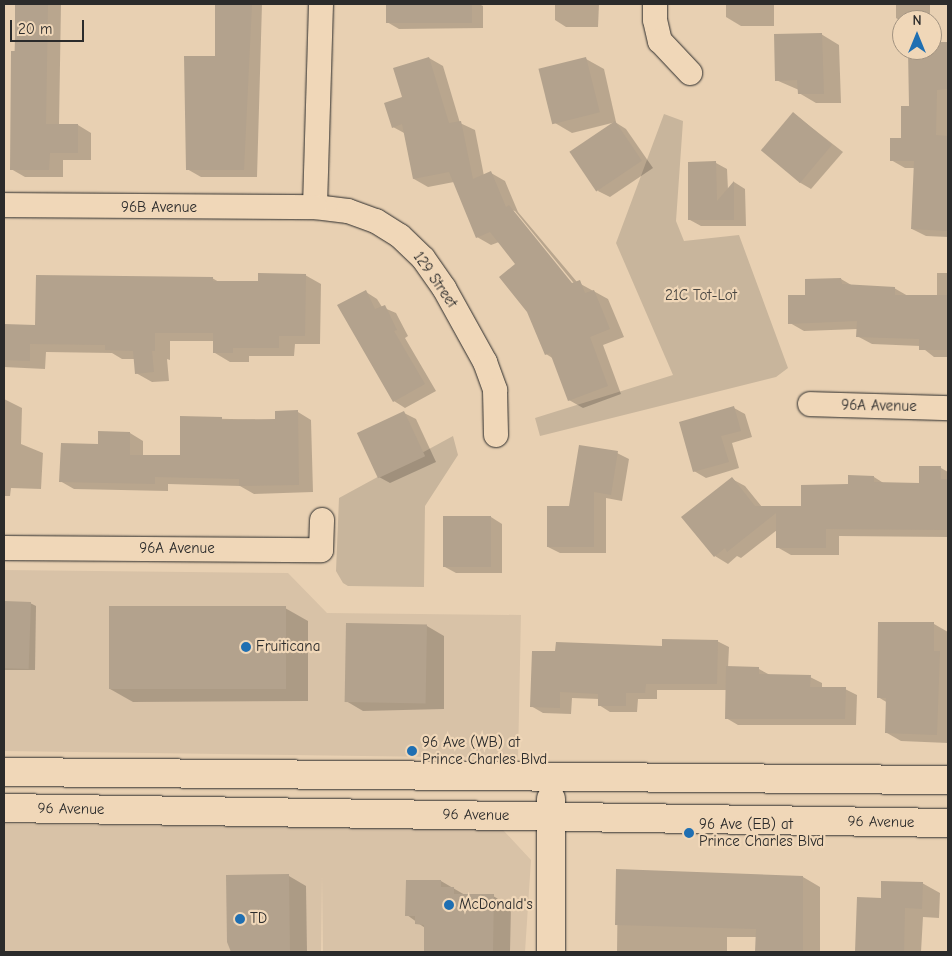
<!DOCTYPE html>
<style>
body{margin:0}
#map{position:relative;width:952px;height:956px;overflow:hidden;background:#e8d0b2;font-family:"Comic Neue",sans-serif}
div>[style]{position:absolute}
.built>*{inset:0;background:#d8c2a7}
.green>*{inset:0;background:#c8b59c}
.shadow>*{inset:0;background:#0003}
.building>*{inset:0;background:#b3a28d;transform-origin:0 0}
.roads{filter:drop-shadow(0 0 1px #2b2b2b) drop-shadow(0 0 1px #2b2b2b)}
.street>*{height:24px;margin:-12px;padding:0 12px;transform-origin:12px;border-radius:12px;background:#f0d7b8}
.secondary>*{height:28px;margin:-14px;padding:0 14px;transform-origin:14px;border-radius:14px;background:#f0d7b8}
.dots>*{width:14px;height:14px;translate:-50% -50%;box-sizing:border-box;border:2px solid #f0d7b8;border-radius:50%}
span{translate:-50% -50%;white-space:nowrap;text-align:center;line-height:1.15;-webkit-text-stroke:4.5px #f0d7b8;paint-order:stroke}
.street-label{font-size:15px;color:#2b2b2b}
.park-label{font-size:15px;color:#4a4742}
.poi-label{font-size:15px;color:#2b2b2b}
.left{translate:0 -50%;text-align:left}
.frame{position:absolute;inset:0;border:5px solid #2b2b2b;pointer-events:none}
.north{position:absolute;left:892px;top:10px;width:50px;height:50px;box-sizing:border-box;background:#f0d7b8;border:1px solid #a19280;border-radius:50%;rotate:0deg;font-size:14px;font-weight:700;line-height:20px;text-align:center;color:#2b2b2b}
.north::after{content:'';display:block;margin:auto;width:18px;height:22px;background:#1f6fb2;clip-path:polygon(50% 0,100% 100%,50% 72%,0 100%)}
.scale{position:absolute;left:10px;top:20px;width:74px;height:22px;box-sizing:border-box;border:2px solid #2b2b2b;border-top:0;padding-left:6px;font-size:15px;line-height:18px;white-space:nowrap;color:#2b2b2b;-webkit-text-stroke:4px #f0d7b8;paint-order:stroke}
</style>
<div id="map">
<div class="built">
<i style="clip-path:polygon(4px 570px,288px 573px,327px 613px,521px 615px,518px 758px,4px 751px)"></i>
<i style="clip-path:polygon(4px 824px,503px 830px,531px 860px,525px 952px,323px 952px,322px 876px,321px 952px,4px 952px)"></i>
</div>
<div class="green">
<i style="clip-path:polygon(664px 114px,683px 121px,676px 221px,684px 241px,739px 235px,788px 368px,776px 377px,540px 436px,535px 418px,673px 375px,616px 243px)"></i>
<i style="clip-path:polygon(453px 436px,458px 455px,425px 506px,424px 587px,348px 586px,343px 583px,336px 571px,339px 498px)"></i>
</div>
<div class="shadow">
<i style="clip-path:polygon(16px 4px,61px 4px,59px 125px,78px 125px,91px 133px,91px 160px,63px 160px,63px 177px,25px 177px,11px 169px)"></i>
<i style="clip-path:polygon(217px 4px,262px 4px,257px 177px,201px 177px,187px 169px,216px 57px)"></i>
<i style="clip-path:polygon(387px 4px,479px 4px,483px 6px,483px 28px,399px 29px,387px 22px)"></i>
<i style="clip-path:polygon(555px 4px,599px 4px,598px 27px,566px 27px,555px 20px)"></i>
<i style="clip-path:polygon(726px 4px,774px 4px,774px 26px,741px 26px,726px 17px)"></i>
<i style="clip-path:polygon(896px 4px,930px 4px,930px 20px,902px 22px,896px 18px)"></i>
<i style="clip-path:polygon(821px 34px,839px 45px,841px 103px,816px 103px,799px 93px,799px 90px,776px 80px)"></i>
<i style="clip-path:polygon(948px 43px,948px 237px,926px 236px,912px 229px,915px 168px,905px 168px,891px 160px,902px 139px,910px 108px,909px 50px,932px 50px,932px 44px)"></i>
<i style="clip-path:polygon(evenodd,429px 58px,443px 66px,460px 123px,475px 130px,484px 176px,491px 173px,505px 181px,518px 212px,577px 282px,608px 299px,624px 337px,603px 345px,621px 394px,583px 408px,569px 400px,554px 359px,546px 354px,517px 265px,499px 242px,491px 245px,477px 237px,454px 182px,428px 187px,414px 179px,406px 134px,393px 127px,404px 98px,429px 58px,511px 210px,515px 211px,577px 287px,575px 289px,511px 210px)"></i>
<i style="clip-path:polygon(586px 59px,604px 69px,616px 122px,572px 133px,555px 123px,540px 70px)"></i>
<i style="clip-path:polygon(793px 113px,843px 152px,811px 189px,799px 182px)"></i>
<i style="clip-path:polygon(615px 122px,626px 129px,653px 168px,610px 197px,598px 191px)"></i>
<i style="clip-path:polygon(716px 163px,727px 169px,728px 190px,734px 182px,745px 189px,746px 226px,701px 226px,690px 220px)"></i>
<i style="clip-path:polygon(937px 273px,948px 273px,948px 357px,934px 357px,920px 346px,872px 344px,857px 336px,858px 329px,804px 331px,790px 323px,807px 296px,841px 279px,853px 286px,894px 288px,908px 296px,937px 296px)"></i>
<i style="clip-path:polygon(305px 275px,321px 284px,320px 344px,295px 344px,294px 356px,249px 356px,249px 362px,230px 362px,215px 353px,215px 341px,170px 341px,170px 360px,167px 359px,169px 381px,152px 382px,136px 373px,135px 359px,122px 359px,112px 353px,46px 352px,45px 369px,4px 367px,4px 325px,37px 327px,212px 278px,219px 282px,259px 282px)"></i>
<i style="clip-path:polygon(366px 292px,377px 299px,382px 307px,396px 313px,408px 336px,405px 338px,436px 391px,405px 408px,394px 401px)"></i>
<i style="clip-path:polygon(4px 399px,22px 408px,21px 444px,43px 453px,41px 489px,11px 488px,10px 496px,4px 496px)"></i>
<i style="clip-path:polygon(734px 408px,745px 414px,752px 437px,732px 443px,739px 468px,706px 478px,694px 471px)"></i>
<i style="clip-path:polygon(298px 412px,311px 420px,313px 492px,254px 494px,240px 486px,168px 484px,168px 491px,74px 489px,60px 481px,99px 445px,130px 433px,143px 441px,143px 456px,181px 457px,181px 418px,276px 420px)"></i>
<i style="clip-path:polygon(404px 413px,416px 419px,436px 462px,390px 483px,379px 477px)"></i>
<i style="clip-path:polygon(617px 453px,629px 459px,622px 501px,606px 498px,606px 553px,560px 553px,548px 547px,570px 508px)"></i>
<i style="clip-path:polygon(941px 468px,948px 472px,948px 537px,839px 536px,839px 555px,791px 555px,777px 547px,777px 530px,741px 558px,737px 556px,728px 564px,715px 556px,732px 479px,745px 486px,762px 507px,802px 507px,849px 486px,849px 477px,874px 477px,885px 484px,920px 485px)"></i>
<i style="clip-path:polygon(491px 517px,502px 524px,502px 573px,456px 573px,445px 567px)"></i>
<i style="clip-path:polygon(4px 603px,30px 603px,36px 606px,35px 670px,4px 670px)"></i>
<i style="clip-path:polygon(285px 608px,308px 621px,308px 701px,133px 702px,110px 689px)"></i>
<i style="clip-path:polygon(879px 623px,934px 624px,948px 632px,948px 743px,901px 741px,887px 733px,888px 703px,878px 697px)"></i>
<i style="clip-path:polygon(348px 624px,427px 626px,444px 636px,444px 709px,363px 711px,346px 701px)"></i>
<i style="clip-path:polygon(717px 641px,729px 647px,728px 668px,759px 669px,770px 675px,810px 677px,822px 683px,822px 688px,845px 689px,857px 695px,856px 725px,738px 725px,726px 718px,727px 690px,657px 690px,657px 699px,638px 699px,637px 712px,610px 712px,599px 705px,599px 699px,572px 698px,571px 714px,543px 713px,531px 706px,533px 652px,663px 647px)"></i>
<i style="clip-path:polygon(618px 870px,803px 877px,820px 887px,820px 952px,757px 952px,757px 937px,727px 937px,727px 952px,617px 952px)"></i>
<i style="clip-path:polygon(289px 876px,306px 886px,307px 952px,232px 952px,228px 942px)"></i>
<i style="clip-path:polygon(441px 881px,465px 895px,493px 896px,511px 906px,510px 952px,425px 952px,425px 928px,407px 915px)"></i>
<i style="clip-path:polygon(922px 883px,940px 893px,939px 918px,923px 917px,921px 952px,858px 952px,858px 898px,882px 899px)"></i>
</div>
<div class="building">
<i style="clip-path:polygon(15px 4px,48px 4px,46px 124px,78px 124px,78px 153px,50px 153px,49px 170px,10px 170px,11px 51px,15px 51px)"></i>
<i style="clip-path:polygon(215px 4px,252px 4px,244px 170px,186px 170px,184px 56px,215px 56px)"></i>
<i style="left:386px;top:4px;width:86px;height:19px"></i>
<i style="clip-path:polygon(822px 33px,824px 94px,798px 94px,797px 80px,775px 81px,774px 34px)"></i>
<i style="clip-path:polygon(932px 42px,948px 42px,948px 89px,937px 90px,936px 135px,948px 136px,948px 231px,911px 229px,914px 161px,890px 161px,890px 138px,901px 138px,901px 106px,909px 106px,908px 50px,932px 50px)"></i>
<i style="clip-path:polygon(429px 57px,449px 123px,461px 121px,473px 179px,491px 171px,506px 207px,509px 205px,572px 283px,580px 280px,585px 293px,594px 290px,610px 329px,590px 337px,608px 386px,568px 401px,550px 353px,545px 355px,527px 312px,499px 277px,515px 264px,490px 232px,476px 238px,449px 172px,413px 179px,402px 124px,392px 128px,384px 103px,402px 97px,393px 68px)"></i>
<i style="left:586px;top:57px;width:57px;height:49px;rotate:76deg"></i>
<i style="left:793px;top:112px;width:51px;height:50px;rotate:40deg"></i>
<i style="left:615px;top:121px;width:48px;height:55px;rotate:56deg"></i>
<i style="clip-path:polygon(716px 161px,717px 201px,734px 181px,734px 220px,688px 220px,688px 162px)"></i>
<i style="clip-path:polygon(258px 273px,306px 274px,305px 336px,279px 336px,279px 348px,233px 348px,233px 353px,213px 353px,213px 333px,155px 333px,155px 351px,152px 351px,154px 372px,135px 374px,133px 351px,105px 350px,105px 345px,30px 344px,30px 361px,4px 360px,4px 324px,35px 325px,36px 275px,213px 277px,213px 281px,258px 281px)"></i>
<i style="clip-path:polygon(841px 278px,842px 284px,895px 287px,895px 295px,948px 295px,948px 350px,919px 350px,919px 339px,856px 337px,857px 321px,788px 324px,788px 295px,805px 295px,805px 279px)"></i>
<i style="clip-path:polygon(366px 290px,375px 309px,385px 305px,397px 330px,394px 331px,425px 384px,393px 402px,337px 305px)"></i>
<i style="clip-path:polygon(734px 406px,741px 431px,721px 436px,729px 462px,693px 472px,679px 422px)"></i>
<i style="clip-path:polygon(298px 410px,299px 485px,239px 486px,239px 479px,155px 477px,155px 484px,59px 482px,61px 443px,98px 444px,98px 431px,130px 432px,130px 455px,180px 455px,180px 416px,222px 417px,222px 420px,275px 419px,275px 411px)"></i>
<i style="left:404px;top:411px;width:50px;height:52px;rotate:65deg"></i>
<i style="clip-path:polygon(579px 445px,618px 451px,611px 495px,594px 492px,594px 547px,547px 547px,547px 506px,569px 506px)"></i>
<i style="clip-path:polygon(919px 466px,941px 466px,941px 479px,948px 479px,948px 530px,826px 529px,826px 548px,776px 548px,776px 513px,727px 552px,725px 548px,714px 557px,681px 517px,732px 477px,755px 506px,801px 506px,801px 485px,848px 484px,848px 475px,874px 476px,874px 482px,919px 483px)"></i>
<i style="left:443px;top:516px;width:48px;height:51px"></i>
<i style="left:4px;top:601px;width:27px;height:67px;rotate:2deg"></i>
<i style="left:109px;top:606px;width:177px;height:83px"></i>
<i style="clip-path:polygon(878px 622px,934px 622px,934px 651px,940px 651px,937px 735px,885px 733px,886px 698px,877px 698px)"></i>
<i style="left:346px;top:623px;width:81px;height:79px;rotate:1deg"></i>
<i style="clip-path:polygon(662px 639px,718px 640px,717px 684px,646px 684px,645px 693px,626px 693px,626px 706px,598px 706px,598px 694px,560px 692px,560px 708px,530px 707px,532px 651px,555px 651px,556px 642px,662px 646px)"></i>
<i style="clip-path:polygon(726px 666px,759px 667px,759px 674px,811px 675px,810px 687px,846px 687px,845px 719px,725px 719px)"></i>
<i style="clip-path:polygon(616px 869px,803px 876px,803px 952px,755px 952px,756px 929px,615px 925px)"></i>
<i style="clip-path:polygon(289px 874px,290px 952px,231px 952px,227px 942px,226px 875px)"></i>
<i style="clip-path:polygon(406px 880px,441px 880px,441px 887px,454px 887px,454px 894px,494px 894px,493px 952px,424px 952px,424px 925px,415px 924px,415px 916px,405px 916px)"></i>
<i style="clip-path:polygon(881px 881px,923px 882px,922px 909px,905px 908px,904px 952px,855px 952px,857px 897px,881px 898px)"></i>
</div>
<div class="roads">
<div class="street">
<i style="left:321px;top:4px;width:203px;rotate:91.7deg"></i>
<i style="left:315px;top:207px;width:33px;rotate:7deg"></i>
<i style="left:348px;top:211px;width:30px;rotate:20deg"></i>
<i style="left:376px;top:221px;width:28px;rotate:32deg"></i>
<i style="left:400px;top:236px;width:32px;rotate:44deg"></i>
<i style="left:423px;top:258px;width:37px;rotate:55deg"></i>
<i style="left:444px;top:288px;width:85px;rotate:61deg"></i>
<i style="left:485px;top:362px;width:30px;rotate:70deg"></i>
<i style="left:495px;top:390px;width:45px;rotate:88.7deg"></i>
<i style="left:655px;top:4px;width:16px;rotate:90deg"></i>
<i style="left:655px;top:20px;width:22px;rotate:77deg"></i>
<i style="left:660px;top:41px;width:44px;rotate:46.8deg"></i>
<i style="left:4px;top:205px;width:311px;rotate:0.4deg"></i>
<i style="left:810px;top:404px;width:138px;rotate:1.7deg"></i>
<i style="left:4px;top:548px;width:317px;rotate:0.4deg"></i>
<i style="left:321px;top:550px;width:30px;rotate:-88deg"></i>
</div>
<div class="secondary">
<i style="left:4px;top:772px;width:944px;rotate:0.49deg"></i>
<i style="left:551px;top:799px;width:153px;rotate:90deg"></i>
<i style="left:4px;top:808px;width:944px;rotate:0.91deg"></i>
</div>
</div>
<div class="dots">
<i style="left:246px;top:647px;background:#1f6fb2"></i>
<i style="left:412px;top:751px;background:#1f6fb2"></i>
<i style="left:689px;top:833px;background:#1f6fb2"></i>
<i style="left:449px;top:905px;background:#1f6fb2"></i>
<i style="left:240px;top:919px;background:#1f6fb2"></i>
</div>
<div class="street-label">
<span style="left:159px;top:208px">96B Avenue</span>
<span style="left:435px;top:280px;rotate:55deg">129 Street</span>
<span style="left:879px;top:406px;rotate:1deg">96A Avenue</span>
<span style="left:177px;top:549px">96A Avenue</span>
<span style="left:71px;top:809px;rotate:1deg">96 Avenue</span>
<span style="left:476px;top:815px;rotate:1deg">96 Avenue</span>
<span style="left:881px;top:822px;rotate:1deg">96 Avenue</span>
</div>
<div class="park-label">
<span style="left:701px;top:296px">21C Tot-Lot</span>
</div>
<div class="poi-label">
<span class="left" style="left:256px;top:647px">Fruiticana</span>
<span class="left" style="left:422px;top:751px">96 Ave (WB) at<br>Prince Charles Blvd</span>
<span class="left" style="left:699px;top:833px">96 Ave (EB) at<br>Prince Charles Blvd</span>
<span class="left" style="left:459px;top:905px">McDonald's</span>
<span class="left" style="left:250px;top:919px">TD</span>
</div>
<div class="frame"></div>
<div class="north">N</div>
<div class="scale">20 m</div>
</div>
